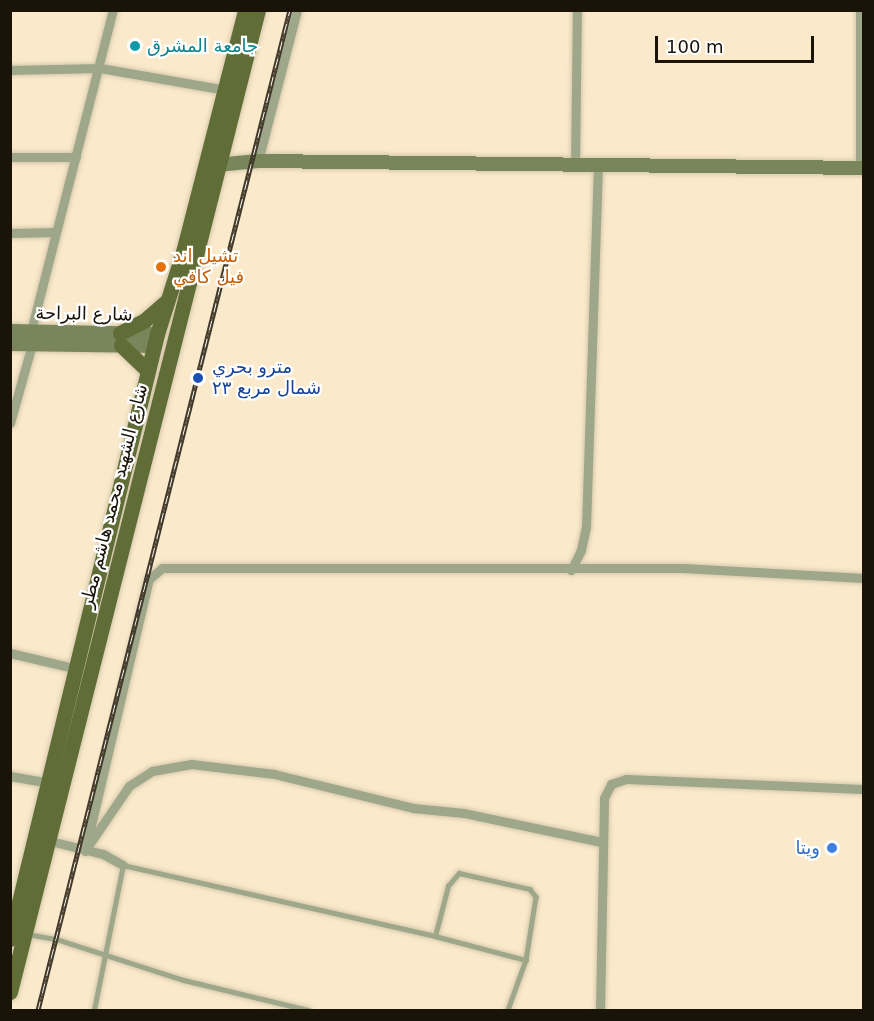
<!DOCTYPE html>
<meta charset="utf-8">
<style>
body{margin:0}
#map{position:relative;width:874px;height:1021px;overflow:hidden;background:#faeacb;font-family:"DejaVu Sans","Noto Naskh Arabic",sans-serif}
div>[style]{position:absolute}
.roads{filter:drop-shadow(0 0 2px #d6c8ac) drop-shadow(0 0 2px #d6c8ac)}
.lane>*{height:4.5px;margin:-2.25px;padding:0 2.25px;transform-origin:2.25px;border-radius:2.25px;background:#9ea789}
.street>*{height:9px;margin:-4.5px;padding:0 4.5px;transform-origin:4.5px;border-radius:4.5px;background:#9ea789}
.secondary>*{height:14px;margin:-7px;padding:0 7px;transform-origin:7px;border-radius:7px;background:#79855a}
.primary>*{height:15px;margin:-7.5px;padding:0 7.5px;transform-origin:7.5px;border-radius:7.5px;background:#606d36}
.rail>*{height:5px;margin-top:-2.5px;transform-origin:0;background:repeating-linear-gradient(90deg,#fff 0 9px,#40382a 0 18px);box-sizing:border-box;border-block:2px solid #40382a}
.dots>*{width:16px;height:16px;translate:-50% -50%;box-sizing:border-box;border:3px solid #fff;border-radius:50%}
span{translate:-50% -50%;white-space:nowrap;text-align:center;line-height:1.15;-webkit-text-stroke:4.5px #fff;paint-order:stroke}
.culture-label{font-size:18px;color:#0d838f}
.left{translate:0 -50%;text-align:left}
.food-label{font-size:18px;color:#c56008}
.street-label{font-size:18px;color:#191308}
.transit-label{font-size:18px;color:#164399}
.shop-label{font-size:18px;color:#366cbe}
.right{translate:-100% -50%;text-align:right}
.frame{position:absolute;inset:0;border:12px solid #191308;pointer-events:none}
.scale{position:absolute;left:655px;top:36px;width:159px;height:27px;box-sizing:border-box;border:3px solid #191308;border-top:0;padding-left:8px;font-size:18px;line-height:21px;white-space:nowrap;color:#191308;-webkit-text-stroke:4px #fff;paint-order:stroke}
</style>
<div id="map">
<div class="roads">
<div class="lane">
<i style="left:27px;top:934px;width:29px;rotate:10deg"></i>
<i style="left:56px;top:939px;width:134px;rotate:17.8deg"></i>
<i style="left:184px;top:980px;width:128px;rotate:13.6deg"></i>
<i style="left:435px;top:936px;width:52px;rotate:-75.4deg"></i>
<i style="left:448px;top:886px;width:17px;rotate:-50deg"></i>
<i style="left:459px;top:873px;width:73px;rotate:12.7deg"></i>
<i style="left:530px;top:889px;width:10px;rotate:53deg"></i>
<i style="left:536px;top:897px;width:64px;rotate:99deg"></i>
<i style="left:94px;top:1010px;width:148px;rotate:-78.7deg"></i>
<i style="left:123px;top:865px;width:320px;rotate:12.8deg"></i>
<i style="left:435px;top:936px;width:94px;rotate:14.8deg"></i>
<i style="left:526px;top:960px;width:53px;rotate:109.8deg"></i>
</div>
<div class="street">
<i style="left:10px;top:70px;width:90px;rotate:-1.3deg"></i>
<i style="left:100px;top:68px;width:128px;rotate:9.9deg"></i>
<i style="left:10px;top:157px;width:66px"></i>
<i style="left:258px;top:161px;width:156px;rotate:-75.5deg"></i>
<i style="left:575px;top:167px;width:157px;rotate:-89.3deg"></i>
<i style="left:860px;top:168px;width:158px;rotate:-90deg"></i>
<i style="left:10px;top:233px;width:46px;rotate:-1.2deg"></i>
<i style="left:31px;top:331px;width:331px;rotate:-75.7deg"></i>
<i style="left:10px;top:423px;width:82px;rotate:-74.4deg"></i>
<i style="left:571px;top:570px;width:22px;rotate:-63deg"></i>
<i style="left:581px;top:550px;width:24px;rotate:-78deg"></i>
<i style="left:586px;top:527px;width:360px;rotate:-88.1deg"></i>
<i style="left:10px;top:653px;width:69px;rotate:13.4deg"></i>
<i style="left:10px;top:776px;width:39px;rotate:10deg"></i>
<i style="left:46px;top:840px;width:59px;rotate:13.8deg"></i>
<i style="left:103px;top:854px;width:23px;rotate:29deg"></i>
<i style="left:88px;top:846px;width:73px;rotate:-55.7deg"></i>
<i style="left:129px;top:786px;width:27px;rotate:-33deg"></i>
<i style="left:152px;top:771px;width:40px;rotate:-10deg"></i>
<i style="left:191px;top:764px;width:84px;rotate:6.9deg"></i>
<i style="left:274px;top:774px;width:143px;rotate:13.7deg"></i>
<i style="left:413px;top:808px;width:51px;rotate:5.6deg"></i>
<i style="left:464px;top:813px;width:141px;rotate:11.9deg"></i>
<i style="left:85px;top:851px;width:279px;rotate:-76.8deg"></i>
<i style="left:149px;top:579px;width:17px;rotate:-40deg"></i>
<i style="left:162px;top:568px;width:521px"></i>
<i style="left:683px;top:568px;width:181px;rotate:3.2deg"></i>
<i style="left:600px;top:1010px;width:212px;rotate:-88.9deg"></i>
<i style="left:604px;top:798px;width:16px;rotate:-63deg"></i>
<i style="left:611px;top:784px;width:16px;rotate:-18deg"></i>
<i style="left:626px;top:779px;width:238px;rotate:2.4deg"></i>
</div>
<div class="secondary">
<i style="left:217px;top:165px;width:41px;rotate:-5.6deg"></i>
<i style="left:258px;top:161px;width:606px;rotate:0.66deg"></i>
<i style="left:10px;top:331px;width:147px;rotate:1.2deg"></i>
<i style="left:10px;top:344px;width:144px;rotate:0.8deg"></i>
</div>
<div class="primary">
<i style="left:120px;top:333px;width:28px;rotate:-27deg"></i>
<i style="left:145px;top:320px;width:29px;rotate:-41deg"></i>
<i style="left:121px;top:345px;width:37px;rotate:44deg"></i>
<i style="left:10px;top:939px;width:623px;rotate:-76.34deg"></i>
<i style="left:157px;top:334px;width:86px;rotate:-72.4deg"></i>
<i style="left:183px;top:252px;width:250px;rotate:-75.6deg"></i>
<i style="left:10px;top:992px;width:1013px;rotate:-75.83deg"></i>
</div>
</div>
<div class="rail">
<i style="left:38px;top:1010px;width:1031px;rotate:-75.86deg"></i>
</div>
<div class="dots">
<i style="left:135px;top:46px;background:#0f9aa8"></i>
<i style="left:161px;top:267px;background:#e8710a"></i>
<i style="left:198px;top:378px;background:#1a4fb4"></i>
<i style="left:832px;top:848px;background:#3f7fe0"></i>
</div>
<div class="culture-label">
<span class="left" style="left:147px;top:46px">جامعة المشرق</span>
</div>
<div class="food-label">
<span class="left" style="left:173px;top:267px">تشيل اند<br>فيل كافي</span>
</div>
<div class="street-label">
<span style="left:84px;top:314px;rotate:1deg">شارع البراحة</span>
<span style="left:114px;top:496px;rotate:-76deg">شارع الشهيد محمد هاشم مطر</span>
</div>
<div class="transit-label">
<span class="left" style="left:212px;top:378px">مترو بحري<br>شمال مربع ٢٣</span>
</div>
<div class="shop-label">
<span class="right" style="left:820px;top:848px">ويتا</span>
</div>
<div class="frame"></div>
<div class="scale">100 m</div>
</div>
